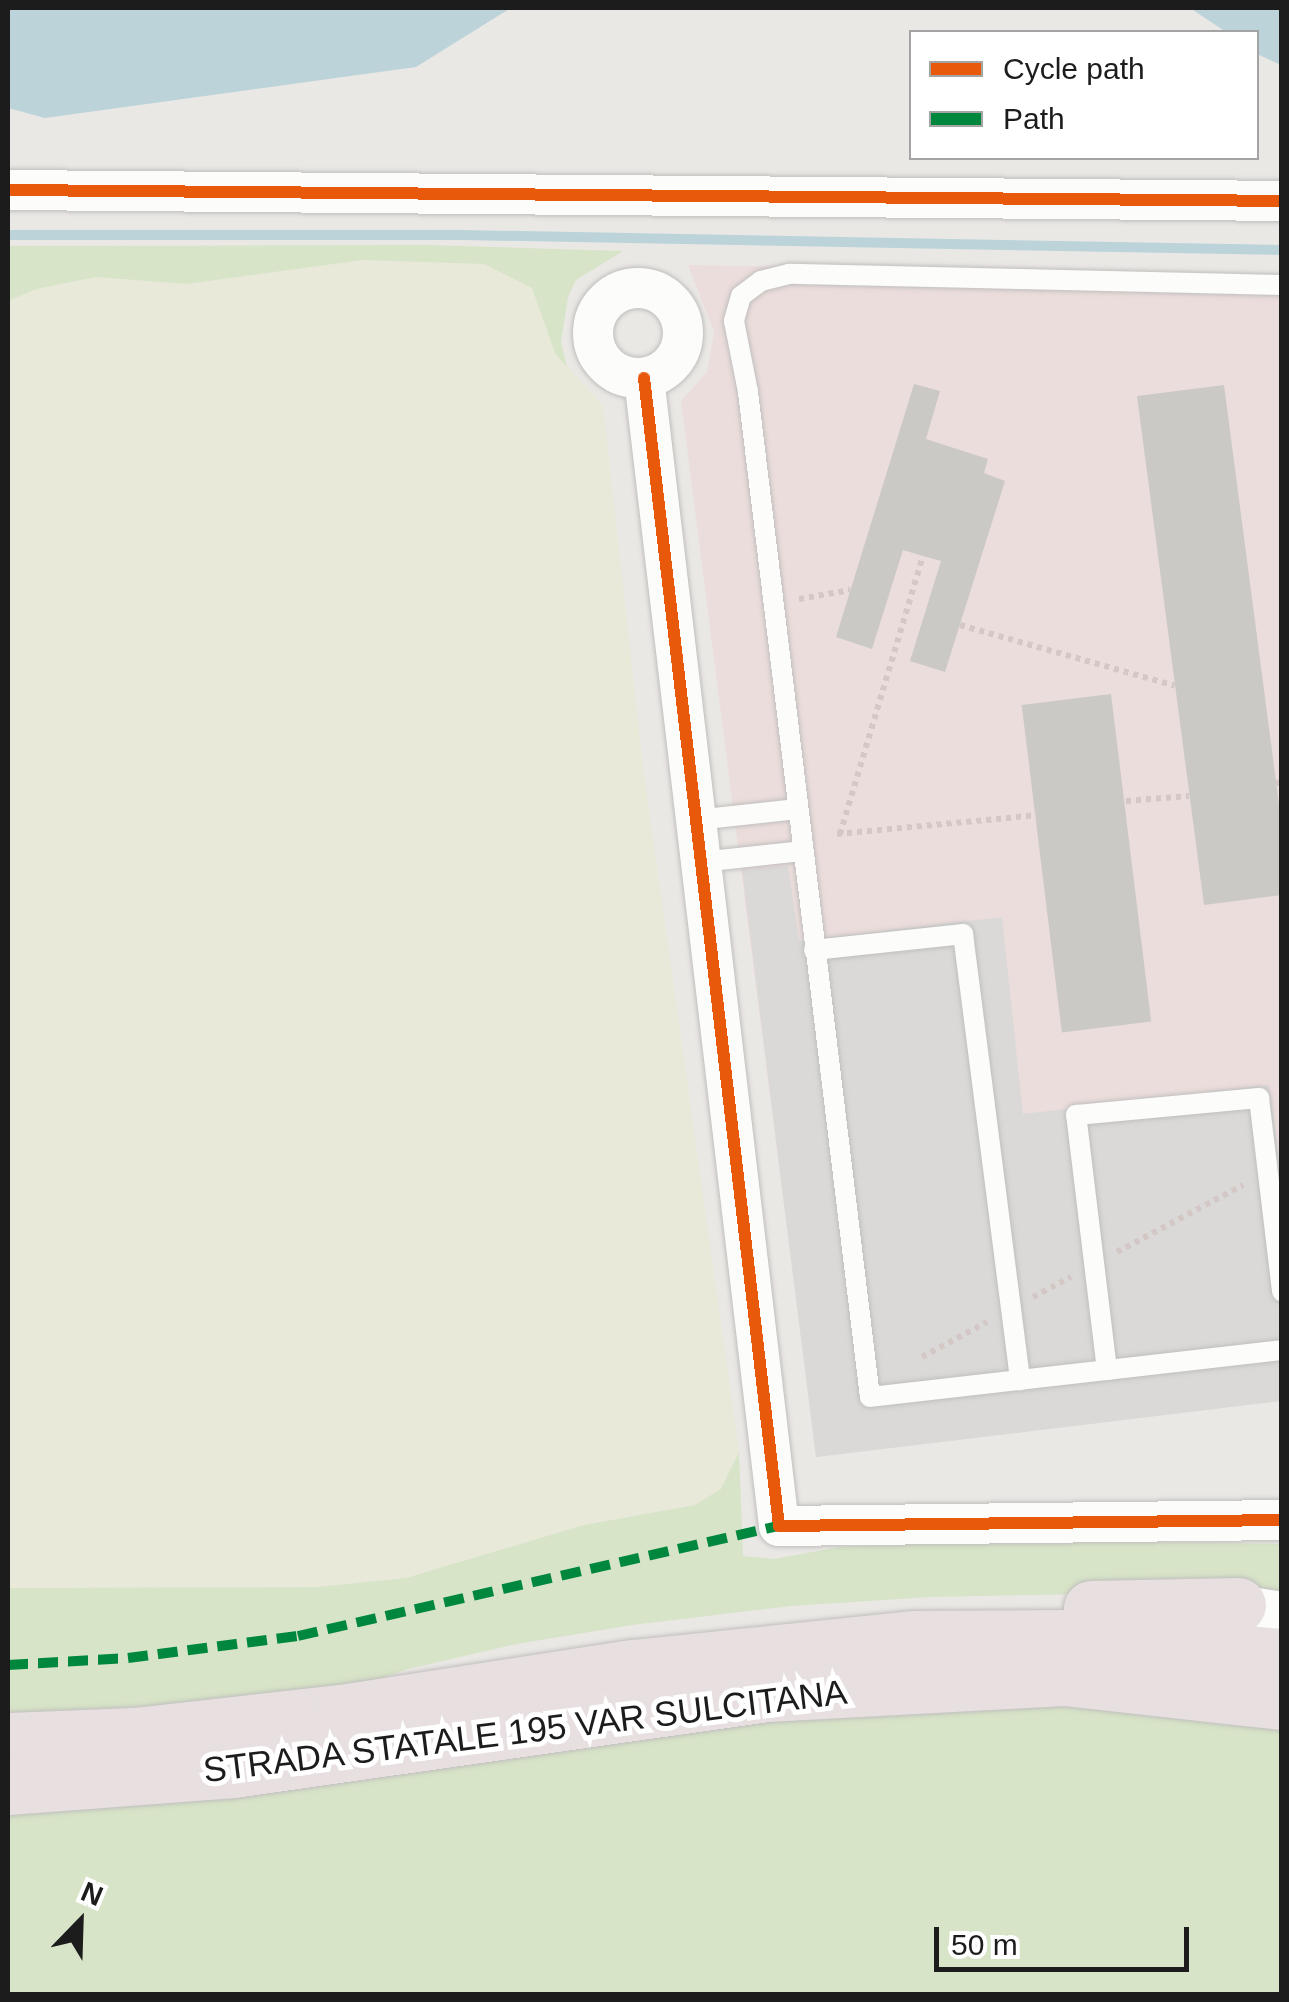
<!DOCTYPE html>
<style>
body{margin:0}
#map{position:relative;width:1289px;height:2002px;overflow:hidden;background:#eae8e5;font-family:Helvetica,sans-serif}
div>[style]{position:absolute}
.commercial>*{inset:0;background:#ebdddc}
.farmland>*{inset:0;background:#e8e9d9}
.grass>*{inset:0;background:#d7e4c7}
.parking>*{inset:0;background:#dad9d8}
.water>*{inset:0;background:#bcd4d9}
.stream>*{height:10px;margin:-5px;padding:0 5px;transform-origin:5px;border-radius:5px;background:#bcd4d9}
.building>*{inset:0;background:#cbc9c6;transform-origin:0 0}
.path>*{height:6px;margin-top:-3px;transform-origin:0;background:repeating-linear-gradient(90deg,#d3c8c6 0 5px,transparent 0 10px)}
.roads{filter:drop-shadow(0 0 2px #c0bfbd) drop-shadow(0 0 2px #c0bfbd)}
.lane>*{height:20px;margin:-10px;padding:0 10px;transform-origin:10px;border-radius:10px;background:#fcfcfb}
.street>*{height:40px;margin:-20px;padding:0 20px;transform-origin:20px;border-radius:20px;background:#fcfcfb}
.street>.ring{margin:-20px;padding:0;box-sizing:content-box;background:none;border:40px solid #fcfcfb;border-radius:50%}
.highway>*{height:55px;margin:-27.5px;padding:0 27.5px;transform-origin:27.5px;border-radius:27.5px;background:#e7dfe0}
.quiet>*{height:10px;margin-top:-5px;transform-origin:0;background:repeating-linear-gradient(90deg,#00873e 0 20px,transparent 0 30px)}
.cycleway>*{height:12px;margin:-6px;padding:0 6px;transform-origin:6px;border-radius:6px;background:#e8590c}
span{translate:-50% -50%;white-space:nowrap;text-align:center;line-height:1.15;-webkit-text-stroke:10px #fff;paint-order:stroke}
.street-label{font-size:35px;color:#1c1c1c}
.frame{position:absolute;inset:0;border:10px solid #1c1c1c;pointer-events:none}
.legend{position:absolute;left:909px;top:30px;width:350px;height:130px;box-sizing:border-box;background:#fff;border:2px solid #a4a4a4;margin:0;padding:12px 18px;list-style:none;font-size:30px;color:#1c1c1c}
.legend li{display:flex;align-items:center;gap:20px;height:50px}
.legend b{width:50px;border:2px solid #a4a4a4}
.north{position:absolute;left:30px;top:1872px;width:100px;height:100px;-webkit-text-stroke:8px #fff;paint-order:stroke;rotate:23deg;font-size:28px;font-weight:700;line-height:40px;text-align:center;color:#1c1c1c}
.north::after{content:'';display:block;margin:auto;width:35px;height:45px;background:#1c1c1c;clip-path:polygon(50% 0,100% 100%,50% 72%,0 100%)}
.scale{position:absolute;left:934px;top:1927px;width:255px;height:45px;box-sizing:border-box;border:5px solid #1c1c1c;border-top:0;padding-left:12px;font-size:30px;line-height:35px;white-space:nowrap;color:#1c1c1c;-webkit-text-stroke:8px #fff;paint-order:stroke}
</style>
<div id="map">
<div class="commercial">
<i style="clip-path:polygon(688px 265px,1281px 276px,1281px 1401px,816px 1457px,681px 401px,707px 372px,714px 332px)"></i>
</div>
<div class="farmland">
<i style="clip-path:polygon(363px 260px,485px 264px,532px 288px,555px 353px,603px 405px,643px 766px,739px 1452px,721px 1489px,695px 1505px,584px 1525px,406px 1578px,318px 1587px,8px 1588px,8px 301px,36px 289px,96px 277px,186px 284px)"></i>
</div>
<div class="grass">
<i style="clip-path:polygon(425px 245px,623px 251px,576px 280px,568px 297px,561px 342px,567px 367px,555px 353px,532px 288px,484px 264px,363px 260px,186px 284px,96px 277px,36px 289px,8px 301px,8px 246px)"></i>
<i style="clip-path:polygon(739px 1452px,743px 1556px,774px 1559px,839px 1547px,973px 1540px,1282px 1544px,1281px 1590px,931px 1597px,791px 1606px,632px 1625px,517px 1644px,408px 1669px,356px 1687px,257px 1699px,8px 1715px,8px 1588px,318px 1587px,406px 1578px,584px 1525px,695px 1505px,721px 1489px)"></i>
<i style="clip-path:polygon(1070px 1700px,1281px 1722px,1281px 1994px,8px 1994px,8px 1806px,694px 1725px)"></i>
</div>
<div class="parking">
<i style="clip-path:polygon(788px 866px,799px 941px,1002px 917px,1023px 1114px,1269px 1085px,1282px 1180px,1281px 1401px,816px 1457px,742px 870px)"></i>
</div>
<div class="water">
<i style="clip-path:polygon(8px 8px,511px 8px,416px 67px,45px 118px,8px 108px)"></i>
<i style="clip-path:polygon(1190px 8px,1281px 8px,1281px 65px,1257px 54px,1256px 32px,1226px 32px)"></i>
</div>
<div class="stream">
<i style="left:8px;top:235px;width:454px"></i>
<i style="left:462px;top:235px;width:820px;rotate:1.05deg"></i>
</div>
<div class="building">
<i style="clip-path:polygon(914px 384px,940px 391px,926px 439px,988px 459px,984px 473px,1005px 481px,945px 672px,910px 661px,941px 561px,923px 556px,903px 550px,872px 649px,836px 637px)"></i>
<i style="clip-path:polygon(1224px 385px,1282px 827px,1282px 895px,1204px 905px,1137px 396px)"></i>
<i style="left:1111px;top:694px;width:330px;height:90px;rotate:83deg"></i>
</div>
<div class="path">
<i style="left:799px;top:599px;width:52px;rotate:-10deg"></i>
<i style="left:960px;top:625px;width:223px;rotate:15.8deg"></i>
<i style="left:1276px;top:783px;width:6px;rotate:-9deg"></i>
<i style="left:1126px;top:801px;width:63px;rotate:-4.5deg"></i>
<i style="left:837px;top:834px;width:201px;rotate:-5.4deg"></i>
<i style="left:840px;top:834px;width:290px;rotate:-73.4deg"></i>
<i style="left:1117px;top:1252px;width:143px;rotate:-28deg"></i>
<i style="left:1033px;top:1297px;width:43px;rotate:-27.8deg"></i>
<i style="left:922px;top:1357px;width:74px;rotate:-28.3deg"></i>
</div>
<div class="roads">
<div class="lane">
<i style="left:1282px;top:285px;width:493px;rotate:-178.7deg"></i>
<i style="left:789px;top:274px;width:29px;rotate:166deg"></i>
<i style="left:761px;top:281px;width:25px;rotate:143deg"></i>
<i style="left:741px;top:296px;width:26px;rotate:106deg"></i>
<i style="left:734px;top:321px;width:72px;rotate:78.8deg"></i>
<i style="left:748px;top:392px;width:1012px;rotate:83.08deg"></i>
<i style="left:870px;top:1397px;width:415px;rotate:-6.5deg"></i>
<i style="left:696px;top:820px;width:102px;rotate:-6.2deg"></i>
<i style="left:701px;top:862px;width:103px;rotate:-6.2deg"></i>
<i style="left:814px;top:950px;width:150px;rotate:-6.1deg"></i>
<i style="left:963px;top:934px;width:450px;rotate:82.7deg"></i>
<i style="left:1107px;top:1370px;width:257px;rotate:-96.9deg"></i>
<i style="left:1076px;top:1115px;width:184px;rotate:-5.3deg"></i>
<i style="left:1259px;top:1098px;width:195px;rotate:83.2deg"></i>
</div>
<div class="street">
<i style="left:8px;top:190px;width:1274px;rotate:0.49deg"></i>
<i class="ring" style="left:593px;top:288px;width:50px;height:50px"></i>
<i style="left:644px;top:378px;width:1156px;rotate:83.29deg"></i>
<i style="left:779px;top:1526px;width:503px;rotate:-0.68deg"></i>
<i style="left:1238px;top:1605px;width:45px;rotate:9deg"></i>
</div>
<div class="highway">
<i style="left:1091px;top:1608px;width:147px;rotate:-1.2deg"></i>
<i style="left:8px;top:1740px;width:127px;rotate:-2.3deg"></i>
<i style="left:135px;top:1735px;width:207px;rotate:-6.4deg"></i>
<i style="left:341px;top:1712px;width:295px;rotate:-8.8deg"></i>
<i style="left:633px;top:1667px;width:283px;rotate:-5.9deg"></i>
<i style="left:915px;top:1638px;width:149px;rotate:-0.4deg"></i>
<i style="left:1064px;top:1637px;width:219px;rotate:5deg"></i>
<i style="left:8px;top:1787px;width:226px;rotate:-4.3deg"></i>
<i style="left:233px;top:1770px;width:539px;rotate:-8.1deg"></i>
<i style="left:767px;top:1694px;width:297px;rotate:-3.1deg"></i>
<i style="left:1064px;top:1678px;width:219px;rotate:6.3deg"></i>
</div>
</div>
<div class="quiet">
<i style="left:8px;top:1665px;width:120px;rotate:-3.3deg"></i>
<i style="left:128px;top:1658px;width:171px;rotate:-7.4deg"></i>
<i style="left:298px;top:1636px;width:493px;rotate:-12.9deg"></i>
</div>
<div class="cycleway">
<i style="left:8px;top:190px;width:1274px;rotate:0.49deg"></i>
<i style="left:644px;top:378px;width:1156px;rotate:83.29deg"></i>
<i style="left:779px;top:1526px;width:503px;rotate:-0.68deg"></i>
</div>
<div class="street-label">
<span style="left:525px;top:1731px;rotate:-7deg">STRADA STATALE 195 VAR SULCITANA</span>
</div>
<div class="frame"></div>
<ul class="legend">
<li><b style="height:12px;background:#e8590c"></b>Cycle path</li>
<li><b style="height:12px;background:#00873e"></b>Path</li>
</ul>
<div class="north">N</div>
<div class="scale">50 m</div>
</div>
